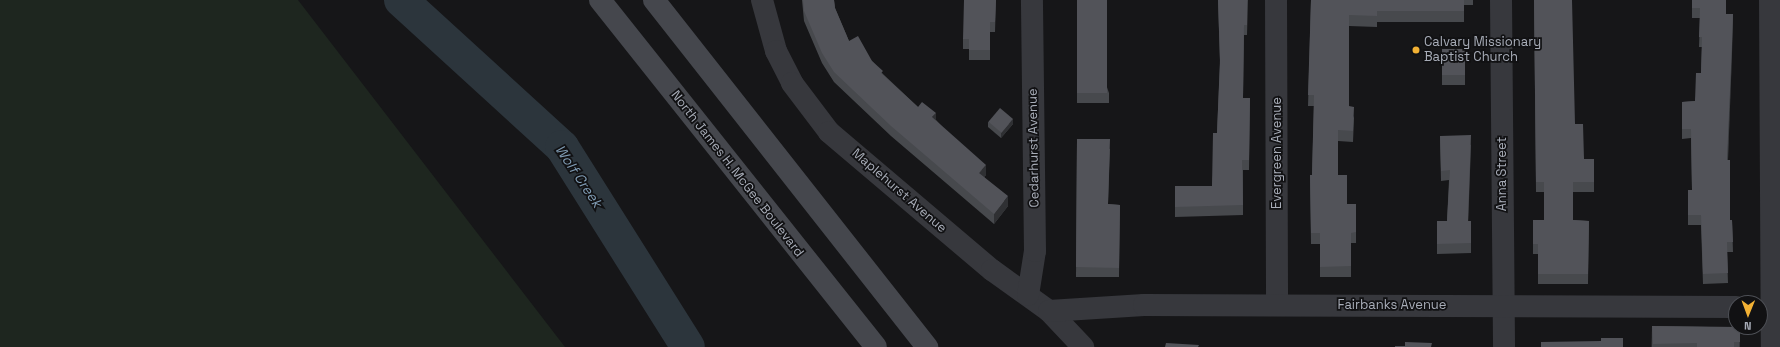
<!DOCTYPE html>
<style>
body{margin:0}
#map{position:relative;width:1780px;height:347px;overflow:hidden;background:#161618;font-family:"Space Grotesk",sans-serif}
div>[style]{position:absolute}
.green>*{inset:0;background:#1e261f}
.river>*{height:34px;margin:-17px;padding:0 17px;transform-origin:17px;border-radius:17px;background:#2c353c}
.street>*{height:22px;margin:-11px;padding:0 11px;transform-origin:11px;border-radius:11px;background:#37383d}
.secondary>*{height:22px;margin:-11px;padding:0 11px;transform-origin:11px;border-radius:11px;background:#45474d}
.wall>*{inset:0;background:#47494d;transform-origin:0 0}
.shaded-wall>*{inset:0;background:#2f3033}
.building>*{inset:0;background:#525359;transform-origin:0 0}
.dots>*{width:11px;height:11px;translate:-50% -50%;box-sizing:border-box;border:2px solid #111113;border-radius:50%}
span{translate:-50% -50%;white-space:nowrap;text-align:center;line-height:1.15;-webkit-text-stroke:3.5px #111113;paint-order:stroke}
.poi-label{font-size:13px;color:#a8adb8}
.left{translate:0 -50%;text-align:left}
.street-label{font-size:13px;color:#a8adb8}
.water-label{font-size:14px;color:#7f9bb3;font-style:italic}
.north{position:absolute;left:1728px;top:295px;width:40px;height:40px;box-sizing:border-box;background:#111113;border:1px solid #4d4f55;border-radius:50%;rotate:181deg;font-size:11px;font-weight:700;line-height:16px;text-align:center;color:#a8adb8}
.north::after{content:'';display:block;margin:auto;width:14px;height:18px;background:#f2b134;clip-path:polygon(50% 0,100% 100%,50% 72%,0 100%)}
</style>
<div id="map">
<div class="green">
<i style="clip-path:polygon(0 0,298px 0,565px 347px,0 347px)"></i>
</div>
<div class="river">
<i style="left:401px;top:0;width:218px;rotate:42.4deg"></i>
<i style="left:562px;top:147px;width:236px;rotate:57.8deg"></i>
</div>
<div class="street">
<i style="left:762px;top:0;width:53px;rotate:74.6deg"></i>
<i style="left:776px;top:51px;width:36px;rotate:63deg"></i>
<i style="left:792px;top:83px;width:61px;rotate:52.9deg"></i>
<i style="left:829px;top:132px;width:214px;rotate:40.3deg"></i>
<i style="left:992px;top:270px;width:70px;rotate:35.7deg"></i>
<i style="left:1049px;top:311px;width:50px;rotate:46.6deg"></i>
<i style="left:1276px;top:0;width:305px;rotate:89.8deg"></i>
<i style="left:1501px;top:0;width:347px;rotate:89.5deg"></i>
<i style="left:1770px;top:0;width:347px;rotate:89.7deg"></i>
<i style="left:1028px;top:295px;width:45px;rotate:-81deg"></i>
<i style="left:1035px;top:251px;width:251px;rotate:-90.7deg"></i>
<i style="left:1049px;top:311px;width:95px;rotate:-3.6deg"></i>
<i style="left:1144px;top:305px;width:592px;rotate:0.19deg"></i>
</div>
<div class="secondary">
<i style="left:600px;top:0;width:443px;rotate:51.5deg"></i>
<i style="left:654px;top:0;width:442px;rotate:51.8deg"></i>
</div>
<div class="wall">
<i style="clip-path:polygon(802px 0,834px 0,835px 8px,849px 41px,872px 61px,883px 74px,918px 107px,936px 120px,986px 175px,984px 177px,1008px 206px,994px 224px,891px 136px,834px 82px,822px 63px,804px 21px)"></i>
<i style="clip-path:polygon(996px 0,995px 32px,990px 32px,990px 60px,969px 60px,969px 49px,963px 49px,963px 39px)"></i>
<i style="clip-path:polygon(1077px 0,1109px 93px,1109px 103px,1077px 103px)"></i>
<i style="clip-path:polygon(1218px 0,1248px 0,1247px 35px,1244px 35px,1243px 98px,1250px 98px,1249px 170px,1243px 170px,1243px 215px,1175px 217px,1175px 186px,1212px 186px,1217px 133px,1220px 64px)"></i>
<i style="clip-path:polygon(1311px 0,1473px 0,1473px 5px,1464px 5px,1464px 22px,1377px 22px,1377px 27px,1349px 26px,1349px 106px,1354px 118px,1353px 142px,1338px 141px,1338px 175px,1347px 204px,1356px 204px,1356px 243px,1351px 243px,1351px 277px,1320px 277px,1320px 244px,1311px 244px,1310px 175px,1312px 175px,1314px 106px,1308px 106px)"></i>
<i style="clip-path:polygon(1534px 0,1575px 124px,1584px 159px,1594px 159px,1594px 192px,1573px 192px,1573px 220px,1589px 221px,1588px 284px,1538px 284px,1538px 254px,1533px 254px,1533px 220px,1544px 220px,1544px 192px,1536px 192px)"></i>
<i style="clip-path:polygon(1692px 0,1726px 14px,1733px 14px,1732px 54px,1728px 160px,1730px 220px,1732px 220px,1733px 252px,1727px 252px,1728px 283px,1703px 284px,1701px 225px,1688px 225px,1688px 190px,1692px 190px,1691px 138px,1682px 139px,1682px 102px,1695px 101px,1701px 73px,1702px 47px,1699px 47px,1700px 18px,1692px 18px)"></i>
<i style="left:1442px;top:49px;width:23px;height:36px"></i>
<i style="clip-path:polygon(988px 122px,1013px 124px,1001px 138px,988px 127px)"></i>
<i style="clip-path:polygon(1440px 136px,1471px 145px,1468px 221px,1471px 221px,1471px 253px,1437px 254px,1437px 221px,1447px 221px,1449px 180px,1441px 181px)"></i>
<i style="clip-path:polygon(1077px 139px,1110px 149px,1108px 204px,1120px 205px,1119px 277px,1076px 277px)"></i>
<i style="left:1652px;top:326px;width:88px;height:21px;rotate:1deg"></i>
</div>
<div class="shaded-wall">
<i style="clip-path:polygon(1732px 44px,1732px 54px,1727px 170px,1727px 160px)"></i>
<i style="clip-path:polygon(936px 113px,936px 123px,932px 117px)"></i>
<i style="clip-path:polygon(1013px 119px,1013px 124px,1001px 138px,1001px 133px)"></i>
<i style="clip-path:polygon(1471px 135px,1471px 145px,1468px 231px,1468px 221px)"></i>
<i style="clip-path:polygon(986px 165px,986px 175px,979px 183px,979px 173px)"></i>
<i style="clip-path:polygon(1008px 196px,1008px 206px,994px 224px,994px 214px)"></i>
</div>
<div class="building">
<i style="clip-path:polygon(803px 0,834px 0,835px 8px,849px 41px,858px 36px,872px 61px,883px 71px,881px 73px,918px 107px,922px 102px,936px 113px,932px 117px,986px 165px,979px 173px,1008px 196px,994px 214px,891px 126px,834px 72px,822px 53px,804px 11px)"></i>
<i style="clip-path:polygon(964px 0,996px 0,995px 22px,990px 22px,990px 50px,969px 50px,969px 39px,963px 39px)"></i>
<i style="left:1077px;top:0;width:30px;height:93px"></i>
<i style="clip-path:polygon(1218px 0,1247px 0,1247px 25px,1244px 25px,1243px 98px,1250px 98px,1249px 160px,1242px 160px,1243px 205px,1175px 207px,1175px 186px,1212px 186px,1213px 133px,1217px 133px,1220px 60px)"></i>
<i style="clip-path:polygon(1311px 0,1464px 0,1464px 11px,1377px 11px,1377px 16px,1349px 15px,1349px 106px,1354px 107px,1353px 131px,1338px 130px,1338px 175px,1347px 175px,1347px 204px,1356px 204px,1356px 232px,1351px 233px,1351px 266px,1320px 267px,1320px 233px,1311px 233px,1310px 175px,1312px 175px,1314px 95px,1308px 95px)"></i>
<i style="clip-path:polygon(1534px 0,1572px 0,1575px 124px,1583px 124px,1584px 159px,1594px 159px,1594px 182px,1573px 182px,1573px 220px,1589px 221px,1588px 274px,1538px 274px,1538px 244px,1533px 244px,1533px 220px,1544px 220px,1544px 182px,1536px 182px)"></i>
<i style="clip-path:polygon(1692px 0,1726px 0,1726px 14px,1733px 14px,1732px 44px,1727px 160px,1730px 160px,1730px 220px,1732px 220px,1733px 242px,1727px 242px,1728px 273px,1703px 274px,1701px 215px,1688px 215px,1688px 190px,1692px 190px,1691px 129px,1682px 129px,1682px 102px,1695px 101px,1696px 73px,1701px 73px,1702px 37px,1699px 37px,1700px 8px,1692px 8px)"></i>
<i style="left:1442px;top:49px;width:23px;height:26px"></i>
<i style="left:1000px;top:108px;width:17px;height:18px;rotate:40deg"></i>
<i style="clip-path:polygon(1471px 135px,1468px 221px,1471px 221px,1471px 243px,1437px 244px,1437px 221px,1447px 221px,1450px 170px,1441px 171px,1440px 136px)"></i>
<i style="clip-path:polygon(1077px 139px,1110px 139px,1108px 204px,1120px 205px,1119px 268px,1076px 267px)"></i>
<i style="clip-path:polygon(1652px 326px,1740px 327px,1740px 342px,1734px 342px,1734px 347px,1697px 347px,1697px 343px,1653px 344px)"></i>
<i style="clip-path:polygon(1601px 338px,1623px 338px,1623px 347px,1541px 347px,1541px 342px,1601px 341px)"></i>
<i style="clip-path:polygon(1405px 342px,1432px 343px,1431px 347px,1395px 347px,1395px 346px,1405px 346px)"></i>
<i style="clip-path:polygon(1166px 343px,1199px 345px,1198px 347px,1165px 347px)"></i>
</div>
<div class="dots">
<i style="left:1416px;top:50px;background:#f2b134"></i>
</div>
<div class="poi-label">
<span class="left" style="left:1424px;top:50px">Calvary Missionary<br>Baptist Church</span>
</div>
<div class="street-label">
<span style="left:1034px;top:148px;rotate:-91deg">Cedarhurst Avenue</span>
<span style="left:1277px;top:153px;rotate:-90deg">Evergreen Avenue</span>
<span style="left:737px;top:174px;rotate:52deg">North James H. McGee Boulevard</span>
<span style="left:1502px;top:174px;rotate:-90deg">Anna Street</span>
<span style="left:899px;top:191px;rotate:41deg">Maplehurst Avenue</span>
<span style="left:1392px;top:305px">Fairbanks Avenue</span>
</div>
<div class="water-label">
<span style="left:579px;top:176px;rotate:56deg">Wolf Creek</span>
</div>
<div class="north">N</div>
</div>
